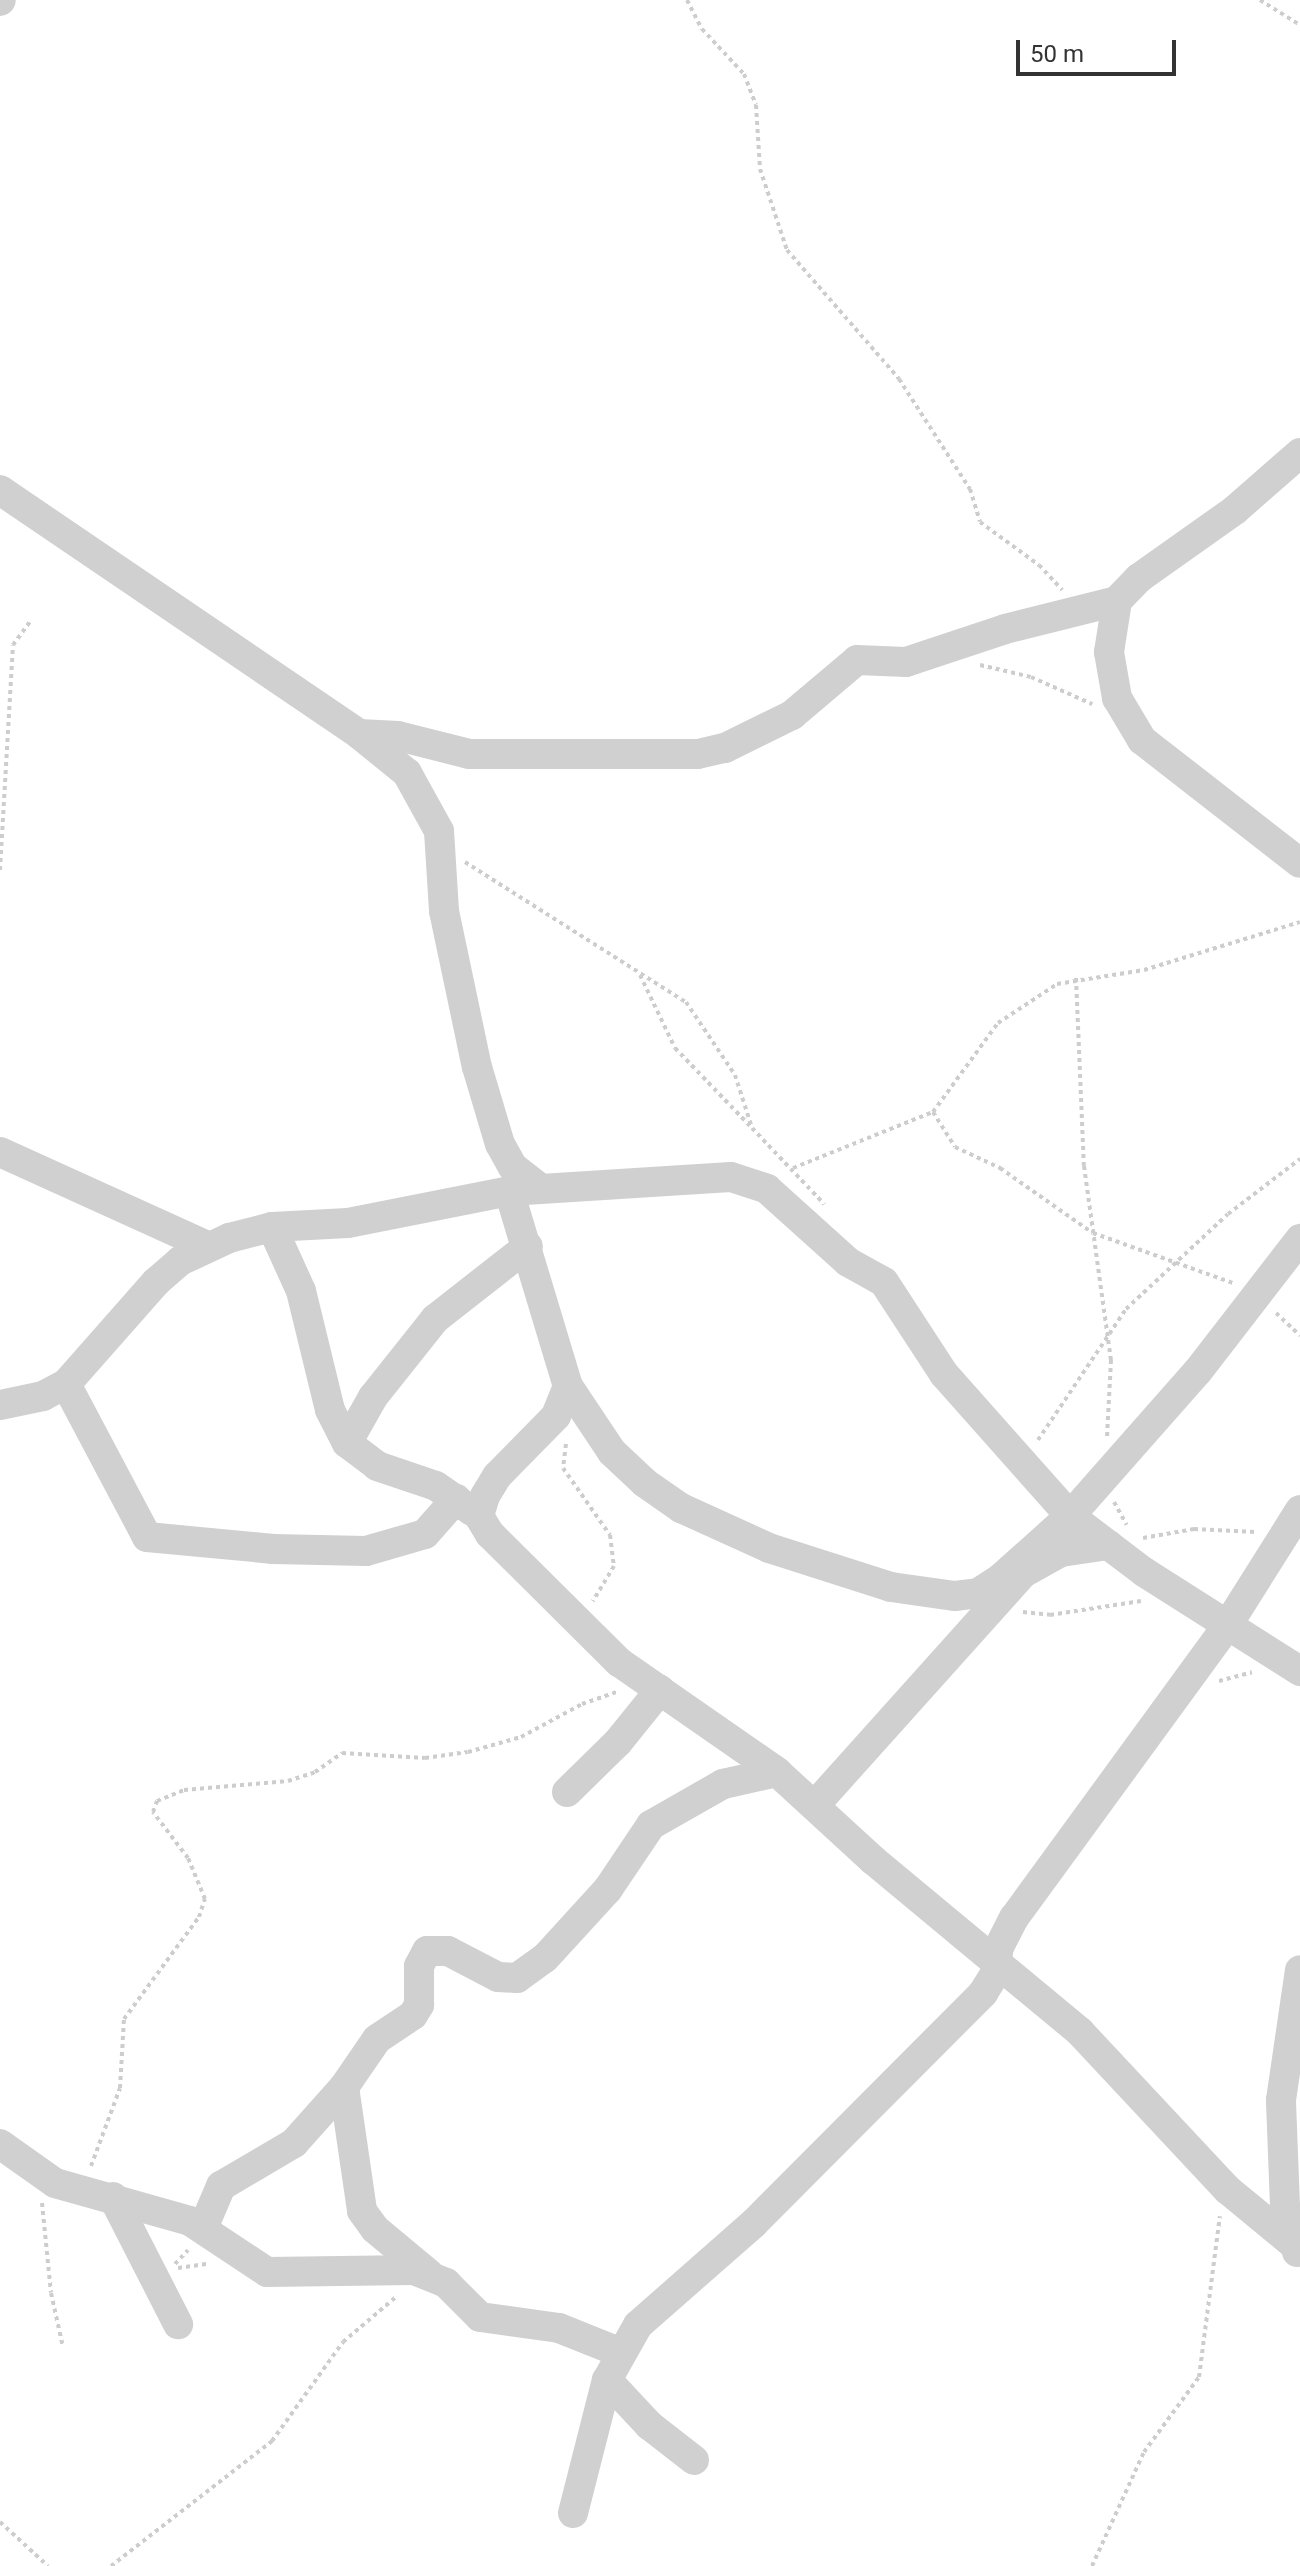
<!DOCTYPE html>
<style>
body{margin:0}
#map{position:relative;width:1300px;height:2566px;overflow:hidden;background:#fff;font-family:Roboto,sans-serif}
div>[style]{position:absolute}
.path>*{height:4px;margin-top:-2px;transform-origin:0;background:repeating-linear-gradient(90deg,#cdcdcd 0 4px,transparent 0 8px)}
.minor>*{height:30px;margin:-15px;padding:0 15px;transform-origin:15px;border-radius:15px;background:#d0d0d0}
span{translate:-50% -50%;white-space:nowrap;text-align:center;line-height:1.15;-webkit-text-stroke:8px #fff;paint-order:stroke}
.scale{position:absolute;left:1016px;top:40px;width:160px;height:36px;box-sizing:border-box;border:4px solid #333;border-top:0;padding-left:10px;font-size:24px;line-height:28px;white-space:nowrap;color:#333;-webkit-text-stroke:6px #fff;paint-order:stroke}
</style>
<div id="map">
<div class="path">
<i style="left:687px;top:0;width:33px;rotate:63deg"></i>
<i style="left:702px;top:29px;width:62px;rotate:47deg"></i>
<i style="left:744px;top:74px;width:33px;rotate:69deg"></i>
<i style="left:756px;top:105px;width:64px;rotate:86.4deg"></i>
<i style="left:760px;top:169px;width:85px;rotate:71.6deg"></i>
<i style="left:787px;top:250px;width:171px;rotate:49deg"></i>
<i style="left:899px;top:379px;width:131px;rotate:57.2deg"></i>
<i style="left:970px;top:489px;width:34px;rotate:73deg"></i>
<i style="left:980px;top:522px;width:73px;rotate:36.1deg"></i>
<i style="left:1039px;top:565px;width:34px;rotate:47deg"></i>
<i style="left:1260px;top:0;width:47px;rotate:32deg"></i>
<i style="left:980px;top:665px;width:52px;rotate:13.2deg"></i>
<i style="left:1031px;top:677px;width:67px;rotate:23.9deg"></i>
<i style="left:465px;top:862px;width:262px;rotate:32.4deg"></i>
<i style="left:686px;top:1002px;width:88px;rotate:56.1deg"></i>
<i style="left:735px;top:1075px;width:56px;rotate:72.2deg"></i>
<i style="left:752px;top:1128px;width:105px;rotate:46.5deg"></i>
<i style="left:0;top:870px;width:225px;rotate:-86.7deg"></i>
<i style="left:13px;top:645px;width:29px;rotate:-54deg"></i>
<i style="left:640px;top:975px;width:81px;rotate:64.4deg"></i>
<i style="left:675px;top:1048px;width:110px;rotate:46.1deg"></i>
<i style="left:1076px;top:978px;width:188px;rotate:87.6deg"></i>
<i style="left:1084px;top:1166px;width:196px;rotate:82.1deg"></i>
<i style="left:1111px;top:1360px;width:77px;rotate:93deg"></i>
<i style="left:933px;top:1112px;width:41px;rotate:57.8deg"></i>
<i style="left:955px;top:1147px;width:50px;rotate:25deg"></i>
<i style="left:1000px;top:1168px;width:113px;rotate:35deg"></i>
<i style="left:1093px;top:1233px;width:149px;rotate:19.7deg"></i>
<i style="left:793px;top:1168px;width:151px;rotate:-21.8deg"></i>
<i style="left:933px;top:1112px;width:110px;rotate:-53.9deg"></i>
<i style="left:998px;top:1023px;width:71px;rotate:-33.5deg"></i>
<i style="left:1057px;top:984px;width:88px;rotate:-9.1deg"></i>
<i style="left:1144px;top:970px;width:163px;rotate:-17.1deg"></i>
<i style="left:1276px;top:1313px;width:33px;rotate:43deg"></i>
<i style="left:1038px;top:1440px;width:158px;rotate:-56.1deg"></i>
<i style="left:1126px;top:1309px;width:139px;rotate:-43deg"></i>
<i style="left:1228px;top:1214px;width:91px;rotate:-37.4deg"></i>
<i style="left:566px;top:1444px;width:24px;rotate:97deg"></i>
<i style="left:563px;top:1468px;width:82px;rotate:55deg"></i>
<i style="left:610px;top:1535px;width:31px;rotate:83deg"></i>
<i style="left:614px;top:1566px;width:41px;rotate:121deg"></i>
<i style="left:1114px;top:1502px;width:26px;rotate:61deg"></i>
<i style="left:1143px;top:1538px;width:52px;rotate:-10deg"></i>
<i style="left:1194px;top:1529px;width:62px;rotate:2.8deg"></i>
<i style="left:1023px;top:1612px;width:27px;rotate:6deg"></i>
<i style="left:1050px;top:1615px;width:92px;rotate:-8.7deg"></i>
<i style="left:1219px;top:1681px;width:34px;rotate:-15deg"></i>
<i style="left:91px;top:2166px;width:83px;rotate:-69.6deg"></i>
<i style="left:120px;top:2088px;width:69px;rotate:-86.7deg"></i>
<i style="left:124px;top:2019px;width:127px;rotate:-53.7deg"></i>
<i style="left:199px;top:1917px;width:19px;rotate:-72deg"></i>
<i style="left:205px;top:1899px;width:44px;rotate:-112.5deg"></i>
<i style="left:188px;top:1858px;width:58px;rotate:-127.3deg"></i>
<i style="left:153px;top:1812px;width:12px;rotate:-70deg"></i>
<i style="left:157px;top:1801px;width:29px;rotate:-22deg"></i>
<i style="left:184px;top:1790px;width:104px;rotate:-4.9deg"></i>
<i style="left:288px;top:1781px;width:28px;rotate:-18deg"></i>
<i style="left:315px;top:1772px;width:33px;rotate:-35deg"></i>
<i style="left:342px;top:1753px;width:83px;rotate:3.4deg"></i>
<i style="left:425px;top:1758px;width:43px;rotate:-7.9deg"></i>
<i style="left:468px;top:1752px;width:55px;rotate:-15.8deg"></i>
<i style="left:521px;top:1737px;width:69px;rotate:-28.4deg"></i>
<i style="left:582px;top:1704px;width:37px;rotate:-19deg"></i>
<i style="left:42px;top:2203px;width:90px;rotate:84.3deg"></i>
<i style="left:51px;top:2293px;width:55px;rotate:77.5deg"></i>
<i style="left:175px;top:2264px;width:19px;rotate:-47deg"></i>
<i style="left:178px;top:2268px;width:30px;rotate:-8deg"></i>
<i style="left:0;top:2522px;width:65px;rotate:42.5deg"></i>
<i style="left:111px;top:2566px;width:204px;rotate:-37.8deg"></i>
<i style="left:272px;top:2441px;width:122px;rotate:-54.4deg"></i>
<i style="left:343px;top:2342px;width:71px;rotate:-40.4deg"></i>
<i style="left:1092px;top:2566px;width:125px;rotate:-65.5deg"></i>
<i style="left:1144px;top:2452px;width:93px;rotate:-53.7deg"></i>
<i style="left:1199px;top:2377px;width:162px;rotate:-82.6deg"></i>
</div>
<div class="minor">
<i style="left:0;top:1px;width:1px;rotate:-45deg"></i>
<i style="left:1300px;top:453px;width:86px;rotate:138.8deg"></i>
<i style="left:1235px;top:510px;width:118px;rotate:144.7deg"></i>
<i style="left:1139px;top:578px;width:32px;rotate:134deg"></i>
<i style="left:1117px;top:601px;width:52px;rotate:98.9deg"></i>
<i style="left:1109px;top:652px;width:47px;rotate:80.1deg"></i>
<i style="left:1117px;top:698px;width:49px;rotate:59.2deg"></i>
<i style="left:1142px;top:740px;width:200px;rotate:37.9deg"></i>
<i style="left:0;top:490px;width:434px;rotate:34.2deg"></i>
<i style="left:359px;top:734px;width:62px;rotate:39.1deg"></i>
<i style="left:407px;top:773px;width:66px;rotate:61.1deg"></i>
<i style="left:439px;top:831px;width:80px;rotate:86.4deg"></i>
<i style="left:444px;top:911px;width:159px;rotate:78.1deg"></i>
<i style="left:477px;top:1067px;width:80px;rotate:73.4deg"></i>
<i style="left:500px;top:1144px;width:26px;rotate:61deg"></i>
<i style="left:513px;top:1167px;width:33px;rotate:38deg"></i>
<i style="left:359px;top:734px;width:39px;rotate:3deg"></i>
<i style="left:398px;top:736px;width:73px;rotate:14.2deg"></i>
<i style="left:469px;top:754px;width:229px"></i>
<i style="left:698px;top:754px;width:28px;rotate:-13deg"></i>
<i style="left:725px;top:748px;width:75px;rotate:-26.2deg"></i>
<i style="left:792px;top:715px;width:85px;rotate:-40.2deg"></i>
<i style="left:857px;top:660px;width:49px;rotate:2.3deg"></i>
<i style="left:906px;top:662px;width:104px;rotate:-18.4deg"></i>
<i style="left:1005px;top:629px;width:115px;rotate:-14deg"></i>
<i style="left:0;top:1152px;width:227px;rotate:24.4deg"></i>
<i style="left:509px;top:1191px;width:204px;rotate:73.2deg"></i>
<i style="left:568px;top:1386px;width:79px;rotate:56.3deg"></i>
<i style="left:612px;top:1452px;width:45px;rotate:43.2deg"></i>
<i style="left:645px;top:1483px;width:44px;rotate:34.8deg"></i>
<i style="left:681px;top:1508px;width:97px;rotate:24.4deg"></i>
<i style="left:769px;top:1548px;width:128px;rotate:17.7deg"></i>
<i style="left:891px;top:1587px;width:65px;rotate:8deg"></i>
<i style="left:955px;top:1596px;width:23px;rotate:-7deg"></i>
<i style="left:978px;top:1593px;width:27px;rotate:-33deg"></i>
<i style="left:1001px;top:1578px;width:93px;rotate:-41.9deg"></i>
<i style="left:1070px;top:1516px;width:193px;rotate:-48.6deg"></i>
<i style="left:1198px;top:1371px;width:167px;rotate:-52.3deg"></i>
<i style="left:272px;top:1227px;width:70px;rotate:65.6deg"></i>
<i style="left:301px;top:1291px;width:122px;rotate:76.3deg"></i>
<i style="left:330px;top:1410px;width:37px;rotate:63deg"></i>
<i style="left:347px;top:1443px;width:38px;rotate:37deg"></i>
<i style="left:377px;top:1466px;width:62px;rotate:18.7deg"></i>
<i style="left:436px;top:1486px;width:44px;rotate:34.8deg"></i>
<i style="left:66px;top:1384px;width:173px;rotate:62.1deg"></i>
<i style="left:147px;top:1537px;width:127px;rotate:5.4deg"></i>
<i style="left:273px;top:1549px;width:93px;rotate:1.2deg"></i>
<i style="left:366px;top:1551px;width:61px;rotate:-16.1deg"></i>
<i style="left:425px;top:1534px;width:47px;rotate:-48.5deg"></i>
<i style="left:568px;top:1386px;width:32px;rotate:112deg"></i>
<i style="left:556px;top:1416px;width:84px;rotate:134.5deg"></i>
<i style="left:497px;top:1476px;width:23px;rotate:121deg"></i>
<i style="left:485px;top:1496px;width:21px;rotate:107deg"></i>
<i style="left:479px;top:1516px;width:21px;rotate:59deg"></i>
<i style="left:490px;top:1534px;width:182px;rotate:44.8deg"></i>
<i style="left:619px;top:1662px;width:193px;rotate:34.8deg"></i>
<i style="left:777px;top:1772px;width:130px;rotate:42.5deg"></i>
<i style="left:873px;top:1860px;width:269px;rotate:39.7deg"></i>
<i style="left:1080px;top:2032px;width:216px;rotate:46.9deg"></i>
<i style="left:1228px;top:2190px;width:82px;rotate:39.5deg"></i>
<i style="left:0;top:1405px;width:44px;rotate:-11.8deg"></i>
<i style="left:43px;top:1396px;width:26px;rotate:-28deg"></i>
<i style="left:66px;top:1384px;width:136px;rotate:-48.6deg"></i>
<i style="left:156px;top:1282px;width:32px;rotate:-41deg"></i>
<i style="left:180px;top:1261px;width:54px;rotate:-25.1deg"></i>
<i style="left:229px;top:1238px;width:44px;rotate:-14.3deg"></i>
<i style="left:272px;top:1227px;width:76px;rotate:-3deg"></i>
<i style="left:348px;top:1223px;width:164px;rotate:-11.2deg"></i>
<i style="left:509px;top:1191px;width:222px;rotate:-3.6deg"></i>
<i style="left:731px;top:1177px;width:38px;rotate:18deg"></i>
<i style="left:767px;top:1189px;width:109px;rotate:42deg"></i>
<i style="left:848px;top:1262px;width:41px;rotate:29.1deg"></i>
<i style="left:884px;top:1282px;width:110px;rotate:56.9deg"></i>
<i style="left:944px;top:1374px;width:190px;rotate:48.4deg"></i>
<i style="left:1070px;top:1516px;width:93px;rotate:37.1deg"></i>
<i style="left:1144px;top:1572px;width:185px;rotate:32.4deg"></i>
<i style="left:347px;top:1443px;width:53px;rotate:-60.5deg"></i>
<i style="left:373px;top:1397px;width:100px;rotate:-51.5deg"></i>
<i style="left:435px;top:1319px;width:118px;rotate:-38.1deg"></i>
<i style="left:567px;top:1792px;width:71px;rotate:-44.4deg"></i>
<i style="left:618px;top:1742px;width:67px;rotate:-51.1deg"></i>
<i style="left:815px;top:1805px;width:312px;rotate:-48.1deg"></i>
<i style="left:1023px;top:1573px;width:43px;rotate:-28.9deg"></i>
<i style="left:1061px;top:1552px;width:48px;rotate:-8.5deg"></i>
<i style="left:344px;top:2087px;width:125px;rotate:81.7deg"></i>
<i style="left:362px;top:2211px;width:22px;rotate:54deg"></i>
<i style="left:375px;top:2229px;width:70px;rotate:39.8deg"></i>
<i style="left:0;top:2144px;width:67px;rotate:35.3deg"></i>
<i style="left:55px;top:2183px;width:140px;rotate:15.7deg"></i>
<i style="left:190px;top:2221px;width:92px;rotate:33.5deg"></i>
<i style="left:267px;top:2272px;width:147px;rotate:-0.8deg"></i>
<i style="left:414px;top:2270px;width:35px;rotate:22deg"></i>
<i style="left:446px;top:2283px;width:48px;rotate:45deg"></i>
<i style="left:480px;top:2317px;width:80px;rotate:7.9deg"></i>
<i style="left:559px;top:2328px;width:65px;rotate:21.8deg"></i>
<i style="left:113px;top:2197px;width:143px;rotate:62.9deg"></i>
<i style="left:203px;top:2228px;width:46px;rotate:-66.8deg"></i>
<i style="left:221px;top:2186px;width:85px;rotate:-30.5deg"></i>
<i style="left:294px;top:2143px;width:75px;rotate:-48.2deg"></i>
<i style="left:344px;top:2087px;width:58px;rotate:-55.5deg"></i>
<i style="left:377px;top:2039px;width:43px;rotate:-33.7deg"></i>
<i style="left:413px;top:2015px;width:12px;rotate:-59deg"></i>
<i style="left:419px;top:2005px;width:39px;rotate:-90deg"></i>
<i style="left:419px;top:1966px;width:17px;rotate:-62deg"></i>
<i style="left:427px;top:1951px;width:21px"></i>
<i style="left:448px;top:1951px;width:56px;rotate:27.5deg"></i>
<i style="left:498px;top:1977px;width:19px;rotate:3deg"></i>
<i style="left:517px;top:1978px;width:34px;rotate:-36deg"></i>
<i style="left:545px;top:1958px;width:93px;rotate:-47.6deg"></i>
<i style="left:608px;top:1889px;width:77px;rotate:-56.1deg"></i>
<i style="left:651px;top:1825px;width:83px;rotate:-29.7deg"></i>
<i style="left:723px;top:1784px;width:55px;rotate:-12.5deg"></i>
<i style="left:1297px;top:2252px;width:48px;rotate:-104.6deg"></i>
<i style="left:1285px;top:2206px;width:106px;rotate:-92.2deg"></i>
<i style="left:1281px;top:2100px;width:131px;rotate:-81.7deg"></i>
<i style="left:607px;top:2380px;width:62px;rotate:47deg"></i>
<i style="left:649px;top:2425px;width:57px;rotate:37.9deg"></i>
<i style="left:573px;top:2513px;width:137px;rotate:-75.7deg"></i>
<i style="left:607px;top:2380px;width:63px;rotate:-60.6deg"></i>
<i style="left:638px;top:2325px;width:154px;rotate:-41.3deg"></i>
<i style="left:754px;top:2223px;width:325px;rotate:-45.1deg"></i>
<i style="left:983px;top:1993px;width:22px;rotate:-58deg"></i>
<i style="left:995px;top:1974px;width:27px;rotate:-82deg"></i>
<i style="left:999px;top:1947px;width:33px;rotate:-63deg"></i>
<i style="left:1014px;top:1918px;width:361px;rotate:-53.9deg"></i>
<i style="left:1227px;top:1626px;width:137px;rotate:-57.8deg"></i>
</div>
<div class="scale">50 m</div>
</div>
